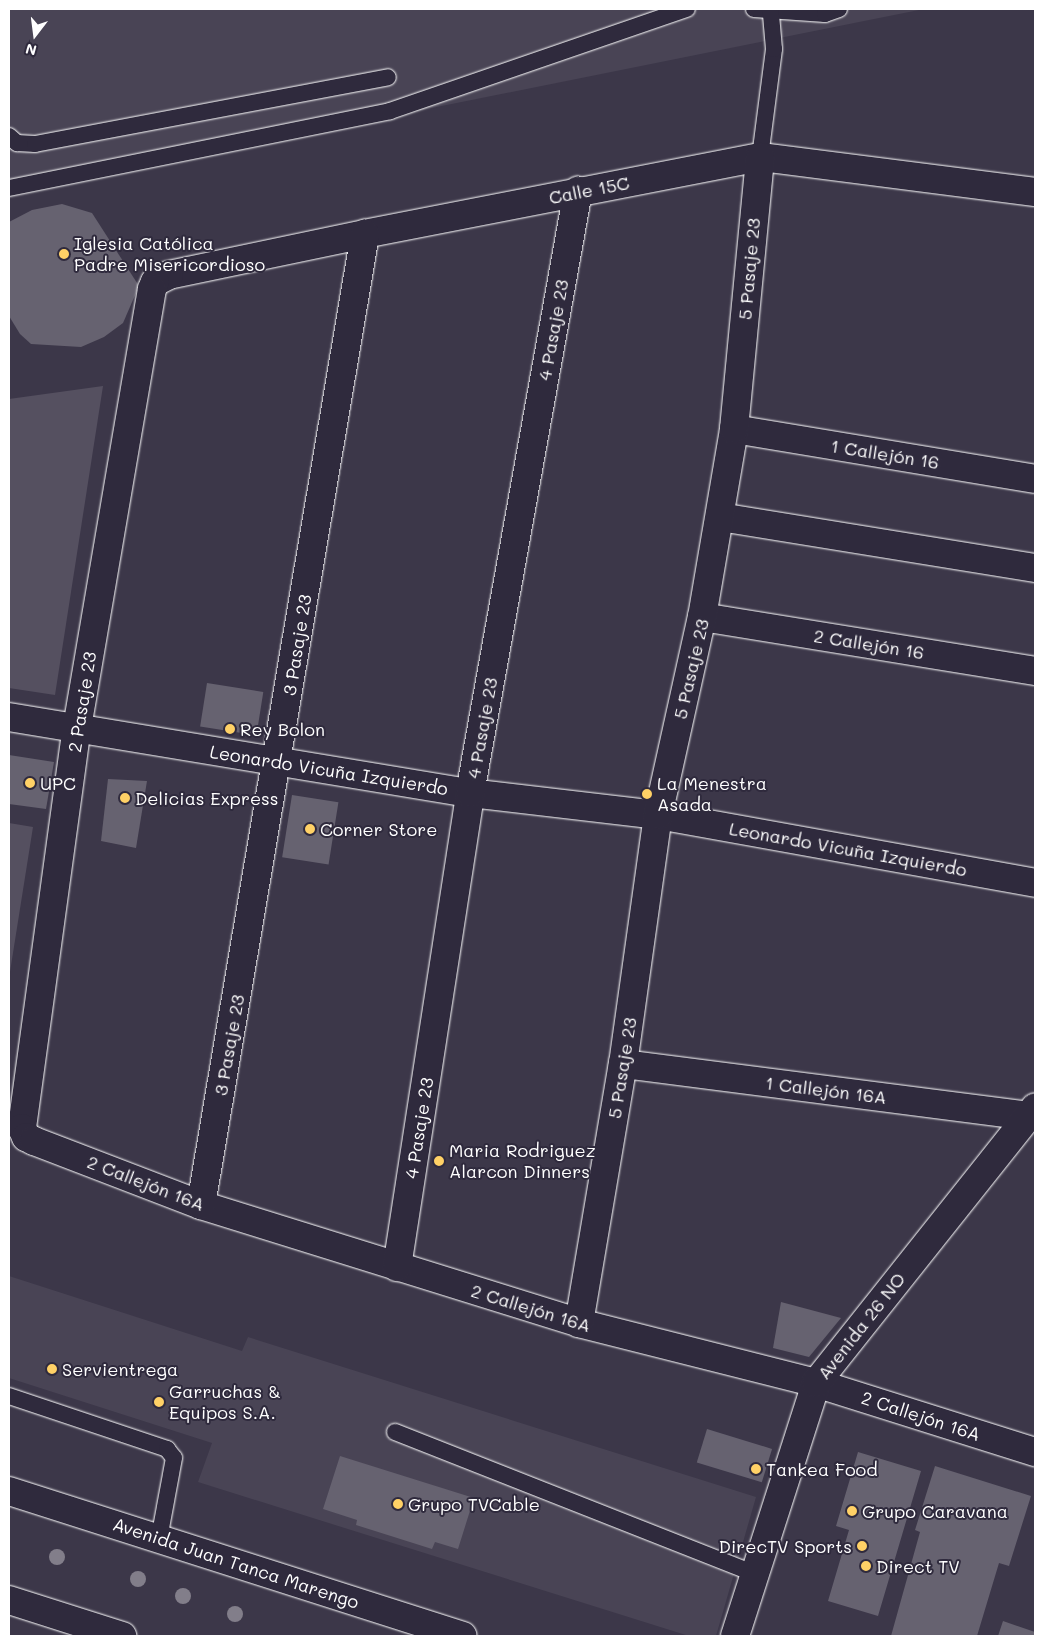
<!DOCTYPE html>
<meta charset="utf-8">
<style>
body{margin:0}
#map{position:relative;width:1044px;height:1645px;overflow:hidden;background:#3c3749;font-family:Mali,sans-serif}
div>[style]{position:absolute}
.built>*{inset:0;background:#494455}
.green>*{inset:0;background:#555060}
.building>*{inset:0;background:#666270;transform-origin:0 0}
.roads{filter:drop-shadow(0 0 1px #fff) drop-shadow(0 0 1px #fff)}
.lane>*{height:16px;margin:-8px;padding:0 8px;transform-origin:8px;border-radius:8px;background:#2f2a3d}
.street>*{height:28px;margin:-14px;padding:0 14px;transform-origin:14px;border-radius:14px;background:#2f2a3d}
.primary>*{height:28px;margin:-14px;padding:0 14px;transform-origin:14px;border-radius:14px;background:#2f2a3d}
.trees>*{width:16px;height:16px;margin:-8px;border-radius:50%;background:#827e8a}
.dots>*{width:14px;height:14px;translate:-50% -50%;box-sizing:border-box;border:2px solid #2f2a3d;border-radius:50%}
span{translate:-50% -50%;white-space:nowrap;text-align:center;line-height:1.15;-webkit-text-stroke:4px #2f2a3d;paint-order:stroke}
.street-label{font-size:18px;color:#fff}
.poi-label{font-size:18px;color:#fff}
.left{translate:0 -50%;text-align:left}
.right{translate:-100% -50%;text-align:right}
.frame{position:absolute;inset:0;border:10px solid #fff;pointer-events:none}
.north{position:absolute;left:10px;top:10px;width:50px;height:50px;-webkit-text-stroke:4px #2f2a3d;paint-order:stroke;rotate:195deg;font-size:14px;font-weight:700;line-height:20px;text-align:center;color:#fff}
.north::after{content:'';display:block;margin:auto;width:18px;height:22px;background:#fff;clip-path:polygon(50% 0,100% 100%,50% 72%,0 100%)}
</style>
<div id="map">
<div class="built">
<i style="clip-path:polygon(9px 9px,924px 9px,9px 193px)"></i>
<i style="clip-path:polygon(9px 1276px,242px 1351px,248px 1337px,756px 1497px,716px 1636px,689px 1636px,198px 1482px,212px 1443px,9px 1378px)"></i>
</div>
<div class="green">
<i style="clip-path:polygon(103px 386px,55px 695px,9px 688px,9px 399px)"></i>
<i style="clip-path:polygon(9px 823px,33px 827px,9px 978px)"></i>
</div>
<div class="building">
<i style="clip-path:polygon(62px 204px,92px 213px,139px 286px,123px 323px,104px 337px,81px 347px,31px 344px,20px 334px,9px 316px,9px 222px,32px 210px)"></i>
<i style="left:207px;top:683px;width:57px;height:44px;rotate:9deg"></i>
<i style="clip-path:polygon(9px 755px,54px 762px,46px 809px,9px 804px)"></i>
<i style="clip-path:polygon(108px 779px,147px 781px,136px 848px,101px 841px)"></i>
<i style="left:292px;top:795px;width:47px;height:63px;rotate:9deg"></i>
<i style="clip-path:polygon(781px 1302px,841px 1318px,809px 1357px,773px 1348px)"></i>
<i style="left:707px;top:1429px;width:68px;height:35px;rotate:17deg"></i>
<i style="clip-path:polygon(858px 1452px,921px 1471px,878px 1616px,828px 1601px,849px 1530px,836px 1526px)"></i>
<i style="clip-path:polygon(340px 1456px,474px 1498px,458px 1549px,435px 1542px,432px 1549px,356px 1525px,357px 1520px,323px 1509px)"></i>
<i style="clip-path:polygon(935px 1466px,1031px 1496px,1009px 1566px,999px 1563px,977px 1636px,891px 1636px,920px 1532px,915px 1530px)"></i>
<i style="clip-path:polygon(1003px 1621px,1035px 1632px,1035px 1636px,998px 1636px)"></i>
</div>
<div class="roads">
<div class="lane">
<i style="left:754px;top:9px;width:71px;rotate:4deg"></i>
<i style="left:825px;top:14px;width:15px;rotate:-20deg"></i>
<i style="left:9px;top:136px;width:11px;rotate:41deg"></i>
<i style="left:17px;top:143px;width:18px;rotate:3deg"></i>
<i style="left:35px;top:144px;width:359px;rotate:-10.7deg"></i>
<i style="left:760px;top:157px;width:109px;rotate:-82.6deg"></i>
<i style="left:774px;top:49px;width:38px;rotate:-95deg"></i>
<i style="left:9px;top:188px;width:389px;rotate:-11.4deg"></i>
<i style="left:390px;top:111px;width:314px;rotate:-19deg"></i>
<i style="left:9px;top:1396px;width:167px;rotate:18.5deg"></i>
<i style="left:167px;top:1449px;width:11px;rotate:52deg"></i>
<i style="left:174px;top:1458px;width:82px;rotate:100.5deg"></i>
<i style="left:395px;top:1432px;width:387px;rotate:21.5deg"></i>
</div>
<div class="street">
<i style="left:1035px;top:192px;width:277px;rotate:-172.7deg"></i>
<i style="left:760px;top:157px;width:402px;rotate:169deg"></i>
<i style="left:365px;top:234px;width:200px;rotate:168.2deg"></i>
<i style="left:169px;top:275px;width:16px;rotate:153deg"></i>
<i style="left:155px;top:282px;width:8px;rotate:113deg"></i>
<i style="left:152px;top:289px;width:443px;rotate:99.7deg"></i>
<i style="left:77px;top:726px;width:406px;rotate:97.8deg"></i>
<i style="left:22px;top:1128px;width:10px;rotate:66deg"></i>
<i style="left:26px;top:1137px;width:9px;rotate:27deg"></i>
<i style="left:34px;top:1141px;width:179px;rotate:21deg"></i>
<i style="left:201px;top:1205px;width:396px;rotate:17.3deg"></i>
<i style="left:579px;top:1323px;width:244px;rotate:14.2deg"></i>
<i style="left:816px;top:1383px;width:230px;rotate:17.5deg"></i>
<i style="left:734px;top:429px;width:305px;rotate:9.4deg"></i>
<i style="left:720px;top:517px;width:319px;rotate:9.2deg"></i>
<i style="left:702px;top:617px;width:337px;rotate:9.2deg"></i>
<i style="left:9px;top:717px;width:467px;rotate:9.4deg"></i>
<i style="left:470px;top:793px;width:189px;rotate:6.7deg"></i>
<i style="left:658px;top:815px;width:383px;rotate:10.2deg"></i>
<i style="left:623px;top:1064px;width:409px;rotate:7.3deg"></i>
<i style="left:201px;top:1205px;width:985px;rotate:-80.41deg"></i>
<i style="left:397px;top:1267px;width:480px;rotate:-81.2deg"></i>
<i style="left:470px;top:793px;width:612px;rotate:-79.83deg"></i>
<i style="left:579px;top:1323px;width:263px;rotate:-80.4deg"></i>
<i style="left:623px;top:1064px;width:251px;rotate:-82deg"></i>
<i style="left:658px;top:815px;width:203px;rotate:-77.5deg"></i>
<i style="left:702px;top:617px;width:191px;rotate:-80.3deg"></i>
<i style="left:734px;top:429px;width:273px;rotate:-84.5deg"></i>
<i style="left:735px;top:1636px;width:266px;rotate:-72.2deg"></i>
<i style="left:816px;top:1383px;width:352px;rotate:-51.5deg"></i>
</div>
<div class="primary">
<i style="left:9px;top:1491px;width:476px;rotate:17.7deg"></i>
<i style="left:9px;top:1600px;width:119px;rotate:17.7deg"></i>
</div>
</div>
<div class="trees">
<i style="left:57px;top:1557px"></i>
<i style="left:138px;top:1579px"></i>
<i style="left:183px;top:1596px"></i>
<i style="left:235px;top:1614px"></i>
</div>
<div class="dots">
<i style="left:64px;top:254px;background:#ffd166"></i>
<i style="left:230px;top:729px;background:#ffd166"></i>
<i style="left:30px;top:783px;background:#ffd166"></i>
<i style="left:647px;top:794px;background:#ffd166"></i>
<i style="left:125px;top:798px;background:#ffd166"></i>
<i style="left:310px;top:829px;background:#ffd166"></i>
<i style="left:439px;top:1161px;background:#ffd166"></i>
<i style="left:52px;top:1369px;background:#ffd166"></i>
<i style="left:159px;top:1402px;background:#ffd166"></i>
<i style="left:756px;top:1469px;background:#ffd166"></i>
<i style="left:398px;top:1504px;background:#ffd166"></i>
<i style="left:852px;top:1511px;background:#ffd166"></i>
<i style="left:862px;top:1546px;background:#ffd166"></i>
<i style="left:866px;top:1566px;background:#ffd166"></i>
</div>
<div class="street-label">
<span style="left:589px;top:190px;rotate:-11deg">Calle 15C</span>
<span style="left:749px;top:269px;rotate:-85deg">5 Pasaje 23</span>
<span style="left:553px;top:330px;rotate:-80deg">4 Pasaje 23</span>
<span style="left:885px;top:454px;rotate:9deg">1 Callejón 16</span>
<span style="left:869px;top:644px;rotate:9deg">2 Callejón 16</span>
<span style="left:297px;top:645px;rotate:-81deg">3 Pasaje 23</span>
<span style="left:691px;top:669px;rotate:-77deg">5 Pasaje 23</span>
<span style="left:82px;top:702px;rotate:-81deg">2 Pasaje 23</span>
<span style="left:482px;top:728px;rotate:-80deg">4 Pasaje 23</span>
<span style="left:329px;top:770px;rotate:9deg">Leonardo Vicuña Izquierdo</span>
<span style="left:848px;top:849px;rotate:10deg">Leonardo Vicuña Izquierdo</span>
<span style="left:229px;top:1045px;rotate:-80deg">3 Pasaje 23</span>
<span style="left:622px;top:1068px;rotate:-81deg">5 Pasaje 23</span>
<span style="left:826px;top:1090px;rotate:7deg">1 Callejón 16A</span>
<span style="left:419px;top:1128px;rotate:-81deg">4 Pasaje 23</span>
<span style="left:146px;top:1183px;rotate:21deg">2 Callejón 16A</span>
<span style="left:531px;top:1308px;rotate:17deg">2 Callejón 16A</span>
<span style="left:861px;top:1326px;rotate:-52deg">Avenida 26 NO</span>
<span style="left:921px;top:1416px;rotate:18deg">2 Callejón 16A</span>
<span style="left:236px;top:1563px;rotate:18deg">Avenida Juan Tanca Marengo</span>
</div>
<div class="poi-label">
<span class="left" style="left:74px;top:254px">Iglesia Católica<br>Padre Misericordioso</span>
<span class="left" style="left:240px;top:729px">Rey Bolon</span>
<span class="left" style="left:40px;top:783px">UPC</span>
<span class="left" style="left:657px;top:794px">La Menestra<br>Asada</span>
<span class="left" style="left:135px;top:798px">Delicias Express</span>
<span class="left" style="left:320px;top:829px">Corner Store</span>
<span class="left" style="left:449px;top:1161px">Maria Rodriguez<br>Alarcon Dinners</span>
<span class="left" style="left:62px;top:1369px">Servientrega</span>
<span class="left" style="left:169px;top:1402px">Garruchas &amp;<br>Equipos S.A.</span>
<span class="left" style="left:766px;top:1469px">Tankea Food</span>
<span class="left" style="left:408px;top:1504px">Grupo TVCable</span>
<span class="left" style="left:862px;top:1511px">Grupo Caravana</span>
<span class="right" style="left:852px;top:1546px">DirecTV Sports</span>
<span class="left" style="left:876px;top:1566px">Direct TV</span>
</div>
<div class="frame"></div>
<div class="north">N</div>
</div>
